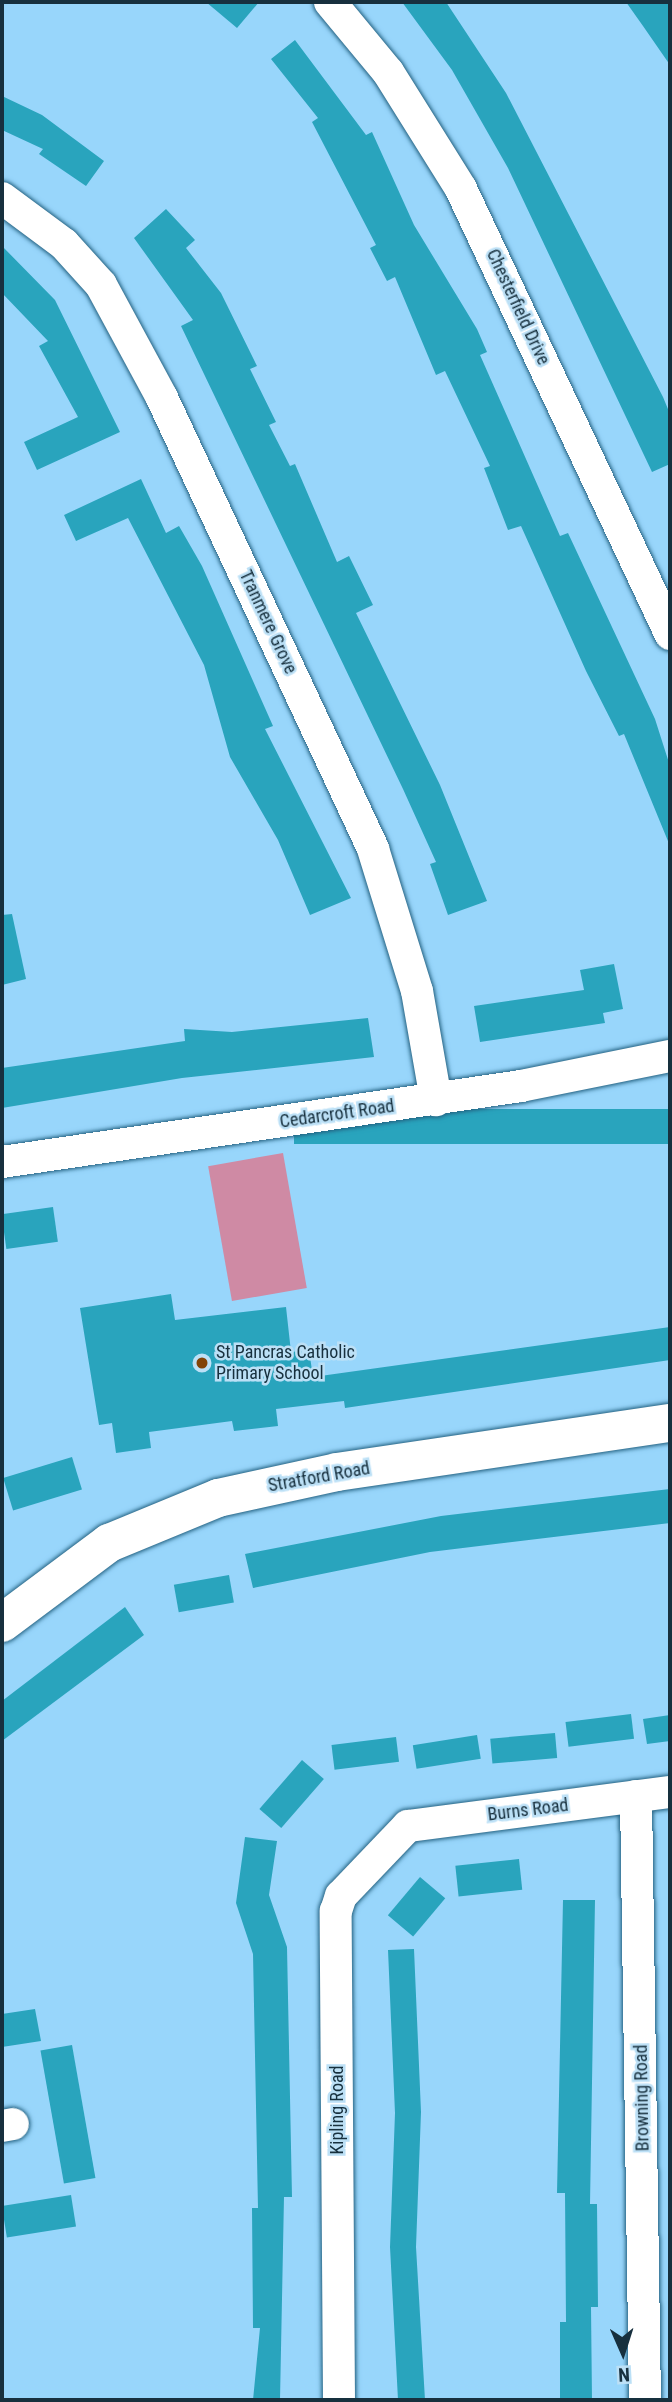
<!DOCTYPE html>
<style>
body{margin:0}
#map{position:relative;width:672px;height:2402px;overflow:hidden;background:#98d6fb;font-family:"Roboto Condensed",sans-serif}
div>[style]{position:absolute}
.green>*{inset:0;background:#cf8aa4;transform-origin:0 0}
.building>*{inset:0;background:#29a4bd;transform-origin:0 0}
.roads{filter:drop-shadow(0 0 2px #246282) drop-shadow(0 0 2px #246282)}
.minor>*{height:32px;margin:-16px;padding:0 16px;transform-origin:16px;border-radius:16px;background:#fff}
.tertiary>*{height:38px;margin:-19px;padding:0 19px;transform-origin:19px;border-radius:19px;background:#fff}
.dots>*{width:19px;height:19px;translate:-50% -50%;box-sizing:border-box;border:4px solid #bce0f6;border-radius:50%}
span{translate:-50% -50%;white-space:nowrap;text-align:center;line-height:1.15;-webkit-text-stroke:5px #bce0f6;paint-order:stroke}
.street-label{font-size:18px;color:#17303e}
.poi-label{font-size:18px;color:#17303e}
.left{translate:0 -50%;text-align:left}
.frame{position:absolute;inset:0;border:4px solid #17303e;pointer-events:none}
.north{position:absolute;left:588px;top:2318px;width:70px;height:70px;-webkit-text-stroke:5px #bce0f6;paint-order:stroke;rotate:177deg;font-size:19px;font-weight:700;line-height:28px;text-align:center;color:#17303e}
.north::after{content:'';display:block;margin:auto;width:24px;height:32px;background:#17303e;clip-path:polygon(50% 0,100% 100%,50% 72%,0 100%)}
</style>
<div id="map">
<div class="green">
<i style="left:283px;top:1153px;width:137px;height:76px;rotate:80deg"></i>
</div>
<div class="building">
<i style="clip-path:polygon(206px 2px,259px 2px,237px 28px)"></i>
<i style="clip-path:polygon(402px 2px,446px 2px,506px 93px,663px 397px,670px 414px,670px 464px,652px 472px,508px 168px,452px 70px)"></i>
<i style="clip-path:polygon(626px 2px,670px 2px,670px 65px,643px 26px)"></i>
<i style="clip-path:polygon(295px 40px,366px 135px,372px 132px,414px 225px,477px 329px,487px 352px,480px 355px,560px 536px,568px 533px,655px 719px,670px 766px,670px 846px,624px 734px,619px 736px,586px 671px,521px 526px,508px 530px,484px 468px,490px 466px,445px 371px,436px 375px,395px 277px,387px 281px,370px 248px,376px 245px,312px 122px,318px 118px,271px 59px)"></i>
<i style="clip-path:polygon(2px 96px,42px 115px,104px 161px,86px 186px,39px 154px,43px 149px,2px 130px)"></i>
<i style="clip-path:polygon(166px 209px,195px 240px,186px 248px,221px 293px,257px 366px,250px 369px,276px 422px,269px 425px,290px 466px,295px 464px,337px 562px,349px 556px,373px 605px,356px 613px,440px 785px,487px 901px,448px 915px,430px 864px,436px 862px,403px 789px,181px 326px,193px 320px,134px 238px)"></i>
<i style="clip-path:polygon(2px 246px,55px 300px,120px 432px,37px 470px,24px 442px,78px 417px,39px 346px,48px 341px,2px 293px)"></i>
<i style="clip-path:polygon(141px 479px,166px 533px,179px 526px,202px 566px,273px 726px,265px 729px,351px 898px,310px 915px,278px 840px,230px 757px,204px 665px,128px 518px,76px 541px,64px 515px)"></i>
<i style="clip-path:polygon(12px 914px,26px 979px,2px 985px,2px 915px)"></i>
<i style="clip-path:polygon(614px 964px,623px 1009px,603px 1013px,605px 1023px,480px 1042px,474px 1006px,584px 990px,580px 970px)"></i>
<i style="clip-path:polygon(368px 1018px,374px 1057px,182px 1078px,2px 1108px,2px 1068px,185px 1041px,184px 1029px,232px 1032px)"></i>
<i style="left:670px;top:1109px;width:35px;height:376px;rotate:90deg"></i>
<i style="left:53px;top:1207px;width:35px;height:52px;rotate:82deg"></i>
<i style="clip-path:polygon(171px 1294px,175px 1320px,286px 1307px,291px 1352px,309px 1350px,313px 1377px,670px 1327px,670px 1360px,345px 1408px,344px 1401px,276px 1409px,278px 1426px,234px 1431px,232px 1421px,149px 1432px,151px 1448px,116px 1453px,112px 1423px,99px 1425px,80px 1308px)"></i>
<i style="left:72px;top:1457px;width:34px;height:72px;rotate:73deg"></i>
<i style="clip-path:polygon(670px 1489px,670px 1523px,430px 1552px,253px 1588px,245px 1554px,441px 1516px)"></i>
<i style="left:229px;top:1575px;width:28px;height:56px;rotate:80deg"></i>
<i style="clip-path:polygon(125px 1607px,144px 1635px,2px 1741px,2px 1701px)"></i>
<i style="left:631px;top:1714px;width:25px;height:66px;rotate:83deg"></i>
<i style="clip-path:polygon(670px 1715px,670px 1741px,647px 1744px,643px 1719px)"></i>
<i style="left:555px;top:1733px;width:25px;height:65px;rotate:85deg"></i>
<i style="left:477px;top:1735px;width:24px;height:65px;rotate:81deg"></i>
<i style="left:396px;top:1737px;width:25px;height:65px;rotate:83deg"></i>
<i style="left:302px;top:1760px;width:29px;height:65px;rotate:41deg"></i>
<i style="clip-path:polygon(245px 1837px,277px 1841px,269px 1895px,287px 1947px,292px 2197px,284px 2197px,280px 2400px,253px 2400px,260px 2328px,253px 2328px,252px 2208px,258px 2208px,253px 1954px,236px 1903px)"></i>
<i style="left:519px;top:1859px;width:31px;height:64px;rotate:84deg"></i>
<i style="left:420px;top:1877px;width:33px;height:50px;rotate:40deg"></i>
<i style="clip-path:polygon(563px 1900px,595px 1900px,590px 2204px,597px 2204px,598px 2307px,591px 2307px,592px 2400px,560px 2400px,560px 2322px,566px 2322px,565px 2193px,557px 2193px)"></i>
<i style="clip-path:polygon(414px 1949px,421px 2112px,416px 2247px,425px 2400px,398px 2400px,390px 2247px,395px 2113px,388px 1950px)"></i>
<i style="clip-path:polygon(35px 2009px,41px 2041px,2px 2047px,2px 2014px)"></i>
<i style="left:72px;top:2045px;width:135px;height:32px;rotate:80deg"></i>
<i style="left:71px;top:2195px;width:32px;height:70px;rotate:81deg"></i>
</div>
<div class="roads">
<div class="minor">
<i style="left:330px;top:2px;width:91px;rotate:50.4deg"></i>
<i style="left:388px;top:72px;width:138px;rotate:58deg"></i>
<i style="left:461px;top:189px;width:492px;rotate:64.8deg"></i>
<i style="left:2px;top:198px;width:77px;rotate:36.6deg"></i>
<i style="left:64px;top:244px;width:55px;rotate:47.9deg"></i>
<i style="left:101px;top:285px;width:128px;rotate:61.6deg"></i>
<i style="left:162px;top:398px;width:498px;rotate:64.9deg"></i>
<i style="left:373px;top:849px;width:149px;rotate:72.8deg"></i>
<i style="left:417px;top:991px;width:111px;rotate:80.1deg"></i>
<i style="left:2px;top:1162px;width:525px;rotate:-8.33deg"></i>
<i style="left:521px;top:1086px;width:152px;rotate:-11.4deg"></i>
<i style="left:636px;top:1796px;width:604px;rotate:89.15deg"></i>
<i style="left:2px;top:2126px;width:11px;rotate:-10deg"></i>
<i style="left:339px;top:2400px;width:489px;rotate:-90.4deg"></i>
<i style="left:336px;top:1911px;width:16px;rotate:-72deg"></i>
<i style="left:341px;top:1896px;width:97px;rotate:-46.3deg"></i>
<i style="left:408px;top:1826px;width:264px;rotate:-7.4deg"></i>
</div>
<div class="tertiary">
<i style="left:2px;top:1623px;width:134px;rotate:-36.8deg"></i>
<i style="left:109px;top:1543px;width:118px;rotate:-22.4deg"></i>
<i style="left:218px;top:1498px;width:122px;rotate:-12.3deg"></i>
<i style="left:337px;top:1472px;width:337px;rotate:-8.4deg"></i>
</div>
</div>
<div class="dots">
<i style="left:202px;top:1363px;background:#824307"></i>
</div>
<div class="street-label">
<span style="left:518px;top:307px;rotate:65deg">Chesterfield Drive</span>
<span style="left:268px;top:622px;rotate:65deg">Tranmere Grove</span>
<span style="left:337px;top:1114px;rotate:-8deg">Cedarcroft Road</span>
<span style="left:319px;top:1477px;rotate:-10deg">Stratford Road</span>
<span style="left:528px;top:1810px;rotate:-7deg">Burns Road</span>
<span style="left:642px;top:2098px;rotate:-91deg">Browning Road</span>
<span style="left:337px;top:2110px;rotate:-90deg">Kipling Road</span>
</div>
<div class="poi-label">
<span class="left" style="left:216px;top:1363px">St Pancras Catholic<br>Primary School</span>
</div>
<div class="frame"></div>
<div class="north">N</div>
</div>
